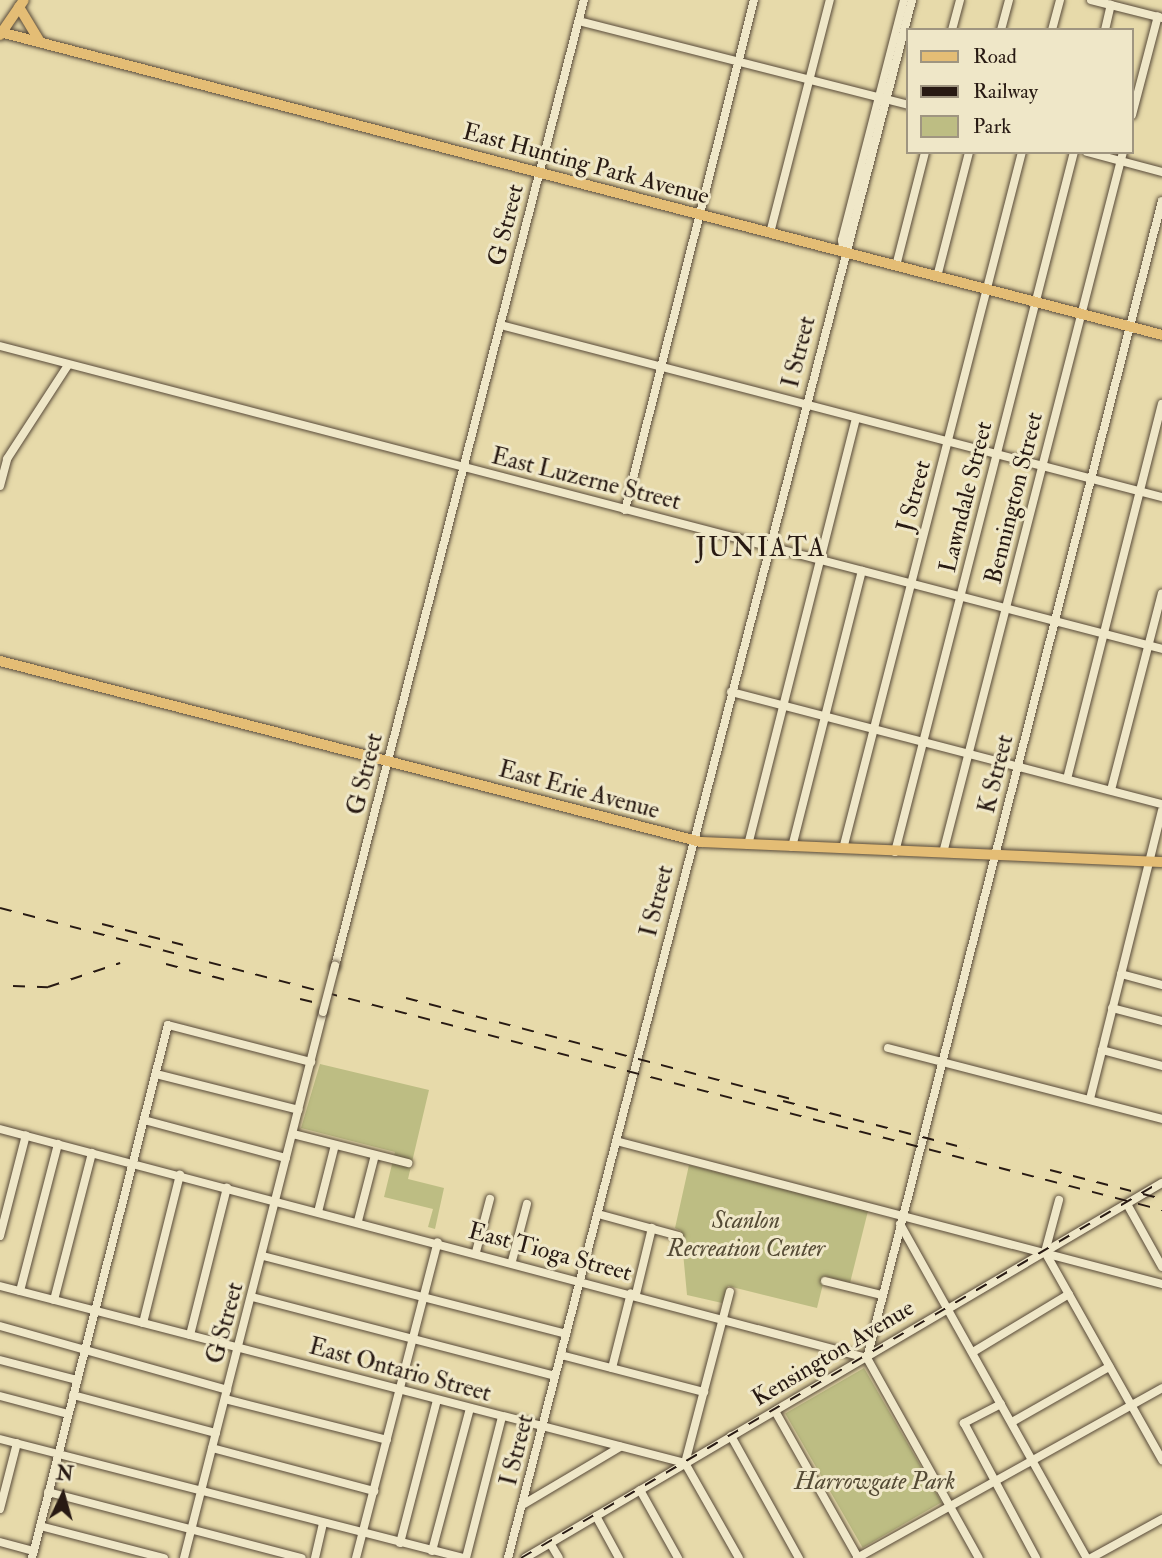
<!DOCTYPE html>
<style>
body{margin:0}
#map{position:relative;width:1162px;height:1558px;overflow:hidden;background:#e7daaa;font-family:"IM FELL Double Pica",serif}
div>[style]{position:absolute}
.green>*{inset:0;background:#bdbd83;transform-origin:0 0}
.roads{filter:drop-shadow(0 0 2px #584a39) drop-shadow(0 0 2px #584a39)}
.minor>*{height:8px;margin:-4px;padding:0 4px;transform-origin:4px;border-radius:4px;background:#efe7c8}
.major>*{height:10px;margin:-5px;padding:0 5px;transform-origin:5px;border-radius:5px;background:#e4bd75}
.rail>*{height:2px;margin-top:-1px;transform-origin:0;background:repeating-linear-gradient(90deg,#281a13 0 12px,transparent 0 24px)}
.bridges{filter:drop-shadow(0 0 2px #584a39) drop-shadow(0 0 2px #584a39)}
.minor-bridge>*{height:8px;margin:-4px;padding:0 4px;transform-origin:4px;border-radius:4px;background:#efe7c8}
span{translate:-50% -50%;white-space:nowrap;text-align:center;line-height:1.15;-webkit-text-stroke:6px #efe7c8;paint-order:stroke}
.street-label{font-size:24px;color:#281a13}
.park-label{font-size:24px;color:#554b35;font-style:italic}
.neighbourhood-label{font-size:26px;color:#281a13;letter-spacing:2px}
.legend{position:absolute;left:906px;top:28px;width:228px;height:126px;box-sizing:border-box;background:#efe7c8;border:2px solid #9f9580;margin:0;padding:9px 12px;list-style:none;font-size:21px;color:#281a13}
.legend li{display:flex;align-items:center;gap:14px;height:35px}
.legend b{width:35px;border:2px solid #9f9580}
.north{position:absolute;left:28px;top:1460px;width:70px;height:70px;-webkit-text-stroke:5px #efe7c8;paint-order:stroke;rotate:5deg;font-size:19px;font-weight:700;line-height:28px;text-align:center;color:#281a13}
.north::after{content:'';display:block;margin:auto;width:24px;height:32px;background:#281a13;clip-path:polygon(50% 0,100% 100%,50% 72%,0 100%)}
</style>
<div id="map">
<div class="green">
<i style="clip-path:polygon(320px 1064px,429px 1090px,408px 1179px,444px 1188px,435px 1229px,428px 1227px,433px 1209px,384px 1197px,395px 1152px,301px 1128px)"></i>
<i style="clip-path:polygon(689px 1165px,868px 1211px,850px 1283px,825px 1276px,817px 1308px,728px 1286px,722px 1303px,687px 1295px,681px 1231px,675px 1228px)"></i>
<i style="left:864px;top:1368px;width:155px;height:91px;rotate:60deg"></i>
</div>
<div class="roads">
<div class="minor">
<i style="left:1091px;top:0;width:73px;rotate:14.2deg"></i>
<i style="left:579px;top:21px;width:340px;rotate:14.3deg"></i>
<i style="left:952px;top:30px;width:31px;rotate:-75deg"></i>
<i style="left:1001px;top:30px;width:31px;rotate:-75deg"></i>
<i style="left:1052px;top:30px;width:31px;rotate:-75deg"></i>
<i style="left:1105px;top:30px;width:26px;rotate:-77deg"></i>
<i style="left:1132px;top:115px;width:102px;rotate:-75.3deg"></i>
<i style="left:1087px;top:152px;width:78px;rotate:14.9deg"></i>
<i style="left:770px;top:233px;width:241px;rotate:-75.6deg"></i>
<i style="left:844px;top:253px;width:13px;rotate:-99deg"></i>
<i style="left:842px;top:240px;width:248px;rotate:-75.5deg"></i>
<i style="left:896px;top:266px;width:118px;rotate:-75.7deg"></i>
<i style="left:937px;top:277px;width:129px;rotate:-75.6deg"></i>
<i style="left:501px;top:325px;width:683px;rotate:14.59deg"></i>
<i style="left:0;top:346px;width:1201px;rotate:14.61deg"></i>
<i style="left:0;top:486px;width:28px;rotate:-75deg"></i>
<i style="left:7px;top:459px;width:112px;rotate:-57deg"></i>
<i style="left:625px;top:510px;width:526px;rotate:-75.81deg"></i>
<i style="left:731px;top:692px;width:445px;rotate:14.6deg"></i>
<i style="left:1067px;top:779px;width:387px;rotate:-75.8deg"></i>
<i style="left:1111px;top:790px;width:203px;rotate:-75.5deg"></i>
<i style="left:748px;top:845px;width:440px;rotate:-75.8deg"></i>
<i style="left:792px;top:847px;width:285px;rotate:-75.8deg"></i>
<i style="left:843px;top:849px;width:720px;rotate:-75.6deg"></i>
<i style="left:895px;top:852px;width:723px;rotate:-75.66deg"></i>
<i style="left:943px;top:853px;width:724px;rotate:-75.6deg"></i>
<i style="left:335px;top:966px;width:998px;rotate:-75.55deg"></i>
<i style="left:1121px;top:974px;width:42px;rotate:15deg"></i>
<i style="left:1112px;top:1008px;width:52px;rotate:14.6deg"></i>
<i style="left:888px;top:1048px;width:283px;rotate:14.5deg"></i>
<i style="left:1102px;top:1050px;width:62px;rotate:14.9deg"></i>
<i style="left:156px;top:1074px;width:147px;rotate:14.1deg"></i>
<i style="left:1090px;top:1099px;width:297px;rotate:-76deg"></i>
<i style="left:144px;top:1120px;width:147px;rotate:15deg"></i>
<i style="left:0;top:1129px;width:897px;rotate:14.8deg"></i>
<i style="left:867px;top:1358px;width:229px;rotate:60.8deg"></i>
<i style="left:293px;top:1134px;width:119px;rotate:14.2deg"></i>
<i style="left:616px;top:1141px;width:564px;rotate:14.68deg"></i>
<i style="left:1127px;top:1204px;width:72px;rotate:60.9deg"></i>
<i style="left:318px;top:1212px;width:69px;rotate:-75.8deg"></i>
<i style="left:598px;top:1214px;width:84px;rotate:15.2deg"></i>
<i style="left:358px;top:1221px;width:68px;rotate:-75.6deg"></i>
<i style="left:900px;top:1224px;width:383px;rotate:60.8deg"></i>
<i style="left:0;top:1236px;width:104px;rotate:-75.6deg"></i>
<i style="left:476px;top:1252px;width:55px;rotate:-75.2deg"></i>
<i style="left:1045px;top:1252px;width:239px;rotate:60.6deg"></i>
<i style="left:1045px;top:1252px;width:54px;rotate:-74.9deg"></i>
<i style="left:263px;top:1256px;width:313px;rotate:14.4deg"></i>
<i style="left:512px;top:1261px;width:59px;rotate:-75.3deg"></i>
<i style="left:825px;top:1281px;width:59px;rotate:13.8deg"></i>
<i style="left:0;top:1286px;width:707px;rotate:14.49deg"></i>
<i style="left:20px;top:1291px;width:152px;rotate:-75.5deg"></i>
<i style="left:636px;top:1294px;width:68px;rotate:-76.4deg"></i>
<i style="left:252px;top:1297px;width:313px;rotate:14.6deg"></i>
<i style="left:54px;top:1300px;width:152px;rotate:-75.5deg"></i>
<i style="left:143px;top:1323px;width:153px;rotate:-76deg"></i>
<i style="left:0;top:1326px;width:236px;rotate:15.7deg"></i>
<i style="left:190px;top:1335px;width:152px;rotate:-75.9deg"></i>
<i style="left:973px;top:1352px;width:112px;rotate:-31.1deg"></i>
<i style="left:561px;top:1355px;width:148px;rotate:14.5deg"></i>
<i style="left:867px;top:1358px;width:1194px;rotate:-75.7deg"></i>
<i style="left:0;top:1360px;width:80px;rotate:14.6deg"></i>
<i style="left:612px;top:1368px;width:77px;rotate:-75.8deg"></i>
<i style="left:73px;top:1395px;width:148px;rotate:14.9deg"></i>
<i style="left:0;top:1396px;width:70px;rotate:14.8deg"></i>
<i style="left:225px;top:1399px;width:167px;rotate:14.2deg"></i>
<i style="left:1001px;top:1404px;width:42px;rotate:152.8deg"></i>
<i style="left:964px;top:1423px;width:153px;rotate:61.9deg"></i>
<i style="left:775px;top:1411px;width:169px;rotate:60.5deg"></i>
<i style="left:1012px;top:1422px;width:112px;rotate:-29.6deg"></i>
<i style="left:731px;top:1436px;width:140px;rotate:60.9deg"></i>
<i style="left:0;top:1439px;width:477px;rotate:14.4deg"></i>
<i style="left:212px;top:1448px;width:168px;rotate:14.9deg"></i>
<i style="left:685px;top:1463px;width:177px;rotate:-75.3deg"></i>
<i style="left:685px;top:1463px;width:109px;rotate:60.4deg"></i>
<i style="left:640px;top:1490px;width:78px;rotate:60.8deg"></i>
<i style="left:48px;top:1492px;width:262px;rotate:14.6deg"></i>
<i style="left:524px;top:1504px;width:112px;rotate:-30.7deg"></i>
<i style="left:0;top:1509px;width:68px;rotate:-75.6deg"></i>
<i style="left:596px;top:1516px;width:48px;rotate:61.3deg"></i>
<i style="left:40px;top:1526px;width:128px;rotate:14.5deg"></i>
<i style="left:0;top:1542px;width:35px;rotate:15deg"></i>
<i style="left:400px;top:1543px;width:148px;rotate:-75.5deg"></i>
<i style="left:550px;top:1543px;width:17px;rotate:59deg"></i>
<i style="left:432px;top:1551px;width:148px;rotate:-75.1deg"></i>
<i style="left:32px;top:1558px;width:550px;rotate:-75.69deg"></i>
<i style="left:168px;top:1025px;width:148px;rotate:14.5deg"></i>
<i style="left:184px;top:1558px;width:563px;rotate:-75.72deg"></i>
<i style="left:315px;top:1558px;width:36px;rotate:-77deg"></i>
<i style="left:356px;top:1558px;width:326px;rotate:-75.5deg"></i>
<i style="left:466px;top:1558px;width:146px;rotate:-75.7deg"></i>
<i style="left:508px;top:1558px;width:1610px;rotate:-75.46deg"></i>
<i style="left:525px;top:1558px;width:739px;rotate:-30.49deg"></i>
<i style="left:857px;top:1558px;width:349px;rotate:-29.1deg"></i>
<i style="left:1091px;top:1558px;width:81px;rotate:-28.8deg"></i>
</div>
<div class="major">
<i style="left:19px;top:7px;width:41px;rotate:59deg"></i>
<i style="left:0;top:32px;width:1201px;rotate:14.61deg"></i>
<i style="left:0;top:35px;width:42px;rotate:-55.6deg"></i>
<i style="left:0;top:661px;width:724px;rotate:14.48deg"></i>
<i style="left:701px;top:842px;width:461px;rotate:2.5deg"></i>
</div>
</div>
<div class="rail">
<i style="left:0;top:908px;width:1201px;rotate:14.57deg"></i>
<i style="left:102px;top:924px;width:84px;rotate:14.5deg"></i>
<i style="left:166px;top:964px;width:62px;rotate:14.9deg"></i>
<i style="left:13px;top:986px;width:35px;rotate:2deg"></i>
<i style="left:48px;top:987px;width:76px;rotate:-18.4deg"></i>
<i style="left:406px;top:998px;width:398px;rotate:14.7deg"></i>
<i style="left:300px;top:999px;width:13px;rotate:13deg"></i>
<i style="left:783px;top:1101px;width:192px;rotate:14.5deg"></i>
<i style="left:1050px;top:1170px;width:116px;rotate:14.5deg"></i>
<i style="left:521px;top:1558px;width:744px;rotate:-30.46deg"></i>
</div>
<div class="bridges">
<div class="minor-bridge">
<i style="left:323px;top:1012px;width:48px;rotate:-75.4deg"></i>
</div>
</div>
<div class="street-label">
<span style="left:586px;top:164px;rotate:15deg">East Hunting Park Avenue</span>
<span style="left:506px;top:225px;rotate:-76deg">G Street</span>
<span style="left:799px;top:352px;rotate:-76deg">I Street</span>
<span style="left:586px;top:479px;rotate:14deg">East Luzerne Street</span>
<span style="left:914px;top:496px;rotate:-75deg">J Street</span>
<span style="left:966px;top:497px;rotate:-76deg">Lawndale Street</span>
<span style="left:1014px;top:498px;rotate:-76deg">Bennington Street</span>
<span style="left:365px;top:774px;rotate:-76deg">G Street</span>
<span style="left:996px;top:774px;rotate:-76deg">K Street</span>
<span style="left:579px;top:790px;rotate:15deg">East Erie Avenue</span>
<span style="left:657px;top:901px;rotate:-76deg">I Street</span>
<span style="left:550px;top:1252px;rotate:15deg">East Tioga Street</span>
<span style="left:225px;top:1323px;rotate:-75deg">G Street</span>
<span style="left:833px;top:1353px;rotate:-31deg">Kensington Avenue</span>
<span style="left:400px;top:1370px;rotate:15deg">East Ontario Street</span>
<span style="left:517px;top:1450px;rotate:-76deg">I Street</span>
</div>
<div class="park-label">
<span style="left:746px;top:1235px">Scanlon<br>Recreation Center</span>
<span style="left:875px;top:1482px">Harrowgate Park</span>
</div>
<div class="neighbourhood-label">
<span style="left:761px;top:549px">JUNIATA</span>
</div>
<ul class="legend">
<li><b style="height:9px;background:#e4bd75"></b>Road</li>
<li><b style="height:9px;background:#281a13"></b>Railway</li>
<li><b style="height:19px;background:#bdbd83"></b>Park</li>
</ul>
<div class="north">N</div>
</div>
